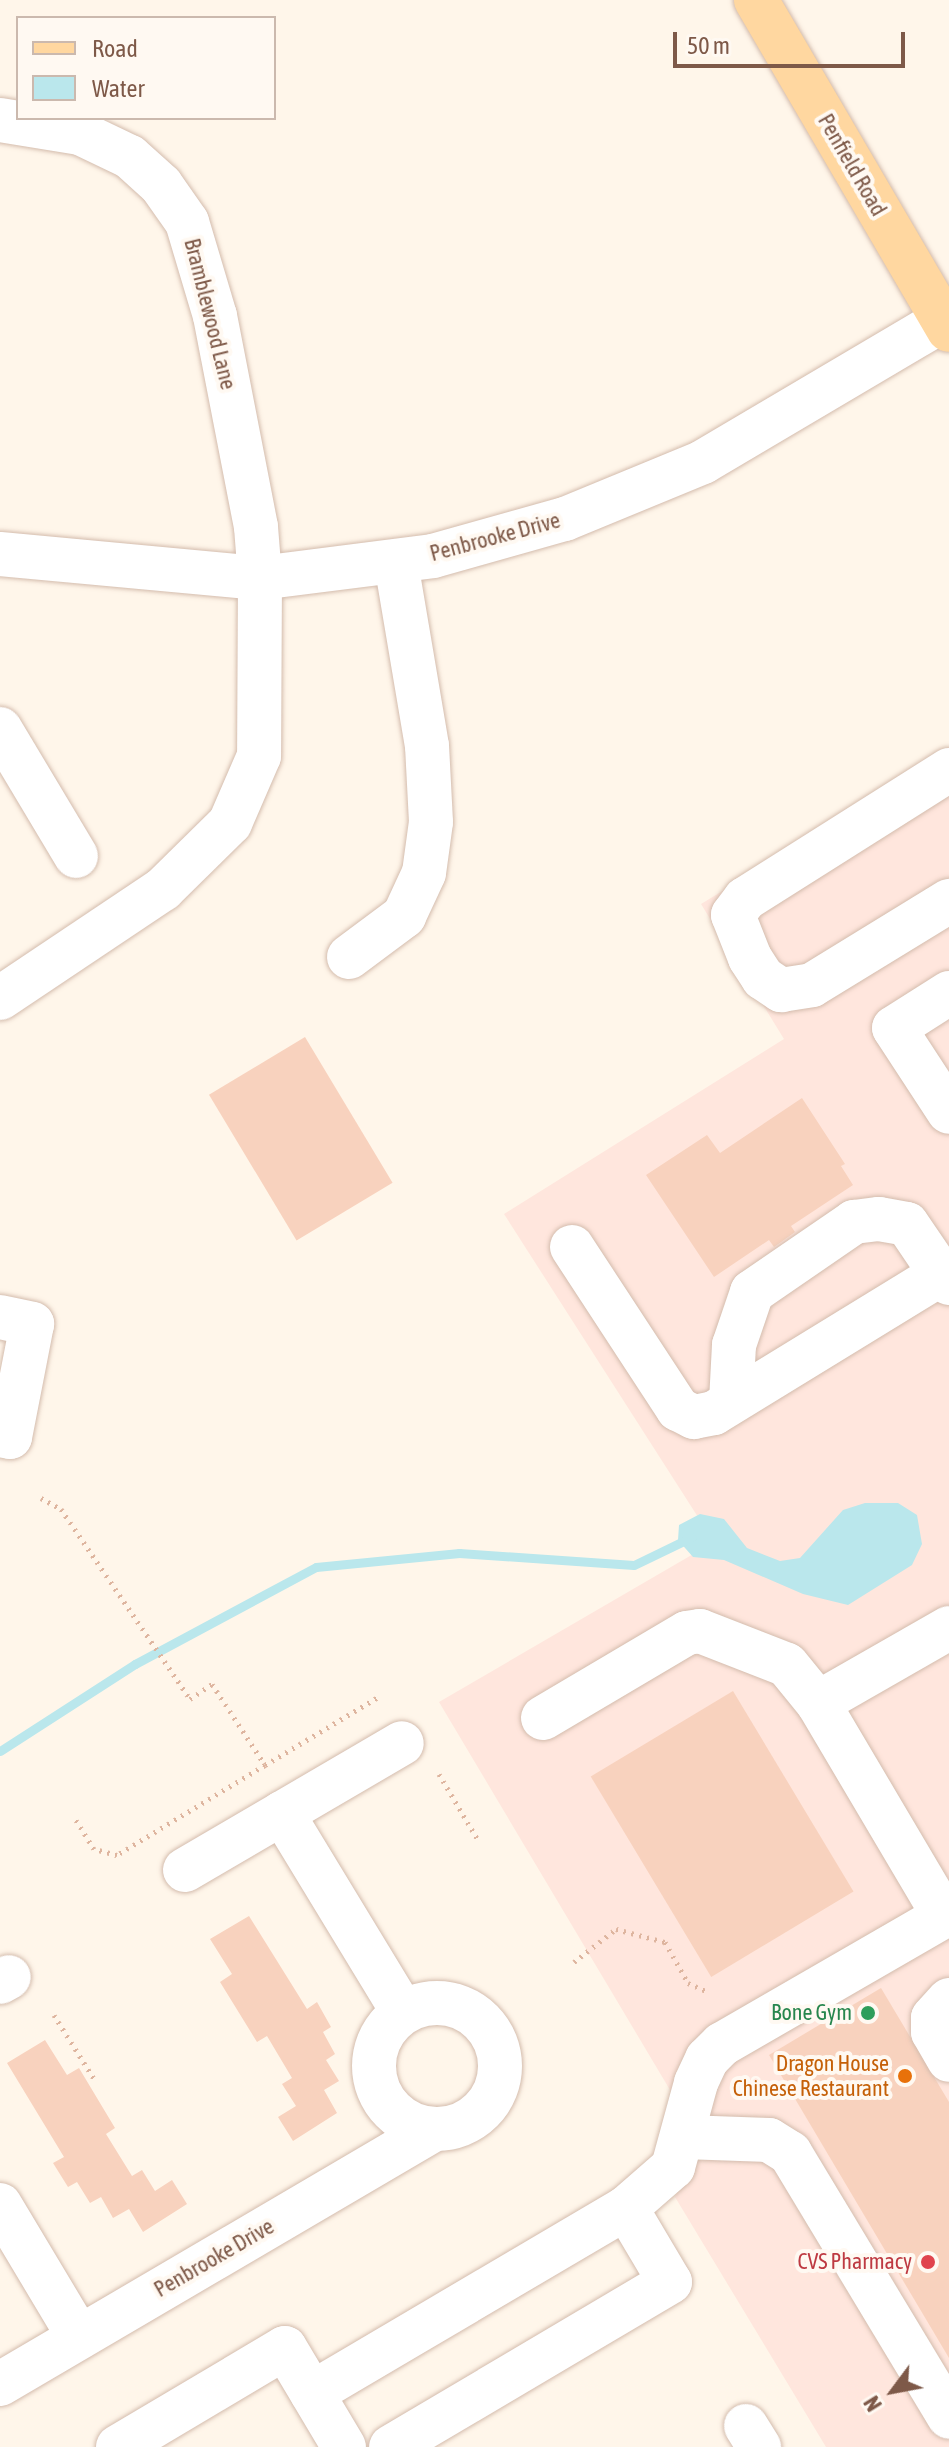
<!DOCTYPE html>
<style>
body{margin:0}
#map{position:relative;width:949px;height:2447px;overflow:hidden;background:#fff6ea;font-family:"Asap Condensed",sans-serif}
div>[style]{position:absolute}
.commercial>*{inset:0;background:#ffe6dd}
.water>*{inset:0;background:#bae7ec}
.stream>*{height:9px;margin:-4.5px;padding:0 4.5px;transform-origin:4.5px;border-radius:4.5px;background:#bae7ec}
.building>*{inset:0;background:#f8d2be;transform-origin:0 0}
.path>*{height:5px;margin-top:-2.5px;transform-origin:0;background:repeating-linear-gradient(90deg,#deb59f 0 2px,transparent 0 8px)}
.roads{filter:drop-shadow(0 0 2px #d4bcad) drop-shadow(0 0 2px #d4bcad)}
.minor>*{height:44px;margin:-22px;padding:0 22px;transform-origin:22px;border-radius:22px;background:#fff}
.minor>.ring{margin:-22px;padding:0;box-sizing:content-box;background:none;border:44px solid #fff;border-radius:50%}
.major>*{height:44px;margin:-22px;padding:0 22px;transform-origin:22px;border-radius:22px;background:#ffd7a0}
.dots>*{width:22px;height:22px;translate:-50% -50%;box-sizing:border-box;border:4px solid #fff9f2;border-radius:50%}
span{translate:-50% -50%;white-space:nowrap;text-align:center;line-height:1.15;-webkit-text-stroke:8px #fff9f2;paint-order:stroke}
.street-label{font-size:22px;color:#7e5948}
.leisure-label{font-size:22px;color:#27864d}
.right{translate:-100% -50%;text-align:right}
.food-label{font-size:22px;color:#c56008}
.health-label{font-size:22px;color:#be3a42}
.legend{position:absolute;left:16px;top:16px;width:260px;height:104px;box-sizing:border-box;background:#fff9f2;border:2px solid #cbb9ae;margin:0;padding:10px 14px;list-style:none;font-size:24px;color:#7e5948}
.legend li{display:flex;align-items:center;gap:16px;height:40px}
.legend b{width:40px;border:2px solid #cbb9ae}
.north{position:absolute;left:853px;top:2351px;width:80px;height:80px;-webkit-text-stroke:6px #fff9f2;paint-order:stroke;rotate:238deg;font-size:22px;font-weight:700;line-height:32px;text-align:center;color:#7e5948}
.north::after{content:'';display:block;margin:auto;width:28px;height:36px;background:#7e5948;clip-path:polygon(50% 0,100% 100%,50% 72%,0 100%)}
.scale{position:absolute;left:673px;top:32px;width:232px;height:36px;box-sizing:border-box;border:4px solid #7e5948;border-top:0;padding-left:10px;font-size:24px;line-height:28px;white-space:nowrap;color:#7e5948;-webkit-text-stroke:6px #fff9f2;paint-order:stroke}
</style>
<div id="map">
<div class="commercial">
<i style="clip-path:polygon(949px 753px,949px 1894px,673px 2095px,439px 1702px,714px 1542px,504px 1214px,784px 1039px,701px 904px)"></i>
<i style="clip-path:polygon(949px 1932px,949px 2447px,826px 2447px,675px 2197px,695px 2157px,711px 2095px,730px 2061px)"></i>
</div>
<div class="water">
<i style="clip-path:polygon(865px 1503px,898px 1503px,917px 1515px,922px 1544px,912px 1565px,848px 1605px,803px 1594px,724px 1560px,693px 1557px,678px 1540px,679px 1525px,700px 1514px,724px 1519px,747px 1548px,780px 1561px,800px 1558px,843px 1510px)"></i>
</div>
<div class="stream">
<i style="left:0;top:1751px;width:161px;rotate:-32.8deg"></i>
<i style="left:135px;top:1664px;width:205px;rotate:-28.2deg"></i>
<i style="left:316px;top:1567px;width:144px;rotate:-5.6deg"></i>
<i style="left:459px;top:1553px;width:175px;rotate:3.9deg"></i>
<i style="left:634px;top:1565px;width:64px;rotate:-25.8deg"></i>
</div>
<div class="building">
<i style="left:305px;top:1037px;width:170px;height:112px;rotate:59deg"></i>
<i style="clip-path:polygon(802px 1098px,845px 1164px,841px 1166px,853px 1185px,791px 1226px,795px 1232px,774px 1247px,769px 1240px,714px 1277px,646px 1175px,707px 1135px,720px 1153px)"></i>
<i style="left:733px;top:1691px;width:234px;height:166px;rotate:59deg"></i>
<i style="clip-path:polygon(249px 1916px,307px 2009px,317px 2002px,331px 2027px,323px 2032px,335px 2054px,326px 2060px,339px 2081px,324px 2090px,337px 2113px,293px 2141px,278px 2117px,296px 2106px,282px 2084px,292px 2078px,267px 2036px,257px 2042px,220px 1982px,232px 1974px,210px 1939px)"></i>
<i style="clip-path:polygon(881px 1988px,949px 2102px,949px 2358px,769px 2055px)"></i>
<i style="clip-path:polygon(45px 2040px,67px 2075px,79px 2068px,115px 2128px,106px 2134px,132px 2176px,142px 2170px,155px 2191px,172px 2180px,187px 2204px,143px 2232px,129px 2209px,113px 2218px,101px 2197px,90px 2203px,77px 2182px,68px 2187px,53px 2163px,64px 2157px,7px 2063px)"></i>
</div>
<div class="path">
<i style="left:41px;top:1498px;width:23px;rotate:29deg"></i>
<i style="left:61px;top:1509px;width:230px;rotate:55.8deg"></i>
<i style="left:190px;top:1699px;width:27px;rotate:-34deg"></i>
<i style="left:212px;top:1684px;width:97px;rotate:56.8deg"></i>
<i style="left:265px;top:1765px;width:173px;rotate:148.7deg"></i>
<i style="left:117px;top:1855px;width:24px;rotate:-165deg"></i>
<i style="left:94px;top:1849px;width:38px;rotate:-122deg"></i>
<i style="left:265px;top:1765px;width:132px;rotate:-31deg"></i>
<i style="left:439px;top:1774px;width:77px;rotate:59.4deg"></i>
<i style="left:574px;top:1962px;width:53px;rotate:-38.2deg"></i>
<i style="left:616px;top:1929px;width:51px;rotate:14.9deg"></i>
<i style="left:665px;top:1942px;width:47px;rotate:60.7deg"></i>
<i style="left:688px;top:1983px;width:22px;rotate:24deg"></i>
<i style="left:54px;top:2015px;width:79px;rotate:57.9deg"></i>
</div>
<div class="roads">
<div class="minor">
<i style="left:0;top:120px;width:81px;rotate:9.2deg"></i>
<i style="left:80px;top:133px;width:55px;rotate:25.6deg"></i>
<i style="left:130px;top:157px;width:42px;rotate:42.1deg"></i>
<i style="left:161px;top:185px;width:45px;rotate:54.9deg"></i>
<i style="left:187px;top:222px;width:98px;rotate:73.4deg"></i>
<i style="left:215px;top:316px;width:215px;rotate:79deg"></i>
<i style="left:256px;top:527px;width:51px;rotate:85.5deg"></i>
<i style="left:260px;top:578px;width:178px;rotate:90.3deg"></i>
<i style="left:259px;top:756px;width:73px;rotate:113.4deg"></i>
<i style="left:230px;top:823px;width:94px;rotate:135.4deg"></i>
<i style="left:163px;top:889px;width:196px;rotate:146.2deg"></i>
<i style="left:0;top:554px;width:261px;rotate:5.3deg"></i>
<i style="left:260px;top:578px;width:174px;rotate:-7.2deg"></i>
<i style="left:433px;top:556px;width:137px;rotate:-15.7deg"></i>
<i style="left:565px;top:519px;width:149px;rotate:-22.4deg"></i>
<i style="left:703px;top:462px;width:279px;rotate:-30.6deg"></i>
<i style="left:0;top:729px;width:148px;rotate:59.1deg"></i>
<i style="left:949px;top:770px;width:241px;rotate:147.7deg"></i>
<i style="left:745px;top:899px;width:20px;rotate:127deg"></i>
<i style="left:733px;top:915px;width:46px;rotate:68.4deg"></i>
<i style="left:750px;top:958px;width:24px;rotate:57deg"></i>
<i style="left:763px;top:978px;width:22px;rotate:34deg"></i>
<i style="left:781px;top:990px;width:31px;rotate:-9deg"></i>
<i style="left:812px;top:985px;width:161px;rotate:-31.5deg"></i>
<i style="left:349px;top:957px;width:69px;rotate:-36.7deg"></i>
<i style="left:404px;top:916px;width:47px;rotate:-65.1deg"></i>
<i style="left:424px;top:873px;width:51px;rotate:-82.2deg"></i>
<i style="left:431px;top:822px;width:76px;rotate:-93deg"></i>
<i style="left:427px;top:746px;width:187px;rotate:-99.6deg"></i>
<i style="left:949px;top:993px;width:65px;rotate:147.5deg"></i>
<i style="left:894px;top:1028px;width:100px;rotate:56.8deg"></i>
<i style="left:572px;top:1247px;width:194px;rotate:56.8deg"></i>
<i style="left:678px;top:1409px;width:18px;rotate:27deg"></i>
<i style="left:694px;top:1417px;width:20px;rotate:-11deg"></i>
<i style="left:714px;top:1413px;width:266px;rotate:-31.5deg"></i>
<i style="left:941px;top:1274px;width:12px;rotate:48deg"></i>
<i style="left:0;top:1317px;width:33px;rotate:12deg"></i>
<i style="left:32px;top:1324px;width:115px;rotate:101deg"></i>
<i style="left:10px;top:1437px;width:10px;rotate:-169deg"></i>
<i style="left:731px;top:1402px;width:57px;rotate:-87deg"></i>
<i style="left:734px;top:1345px;width:56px;rotate:-71.2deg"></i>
<i style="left:752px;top:1292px;width:124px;rotate:-34.5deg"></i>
<i style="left:854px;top:1222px;width:25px;rotate:-7deg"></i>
<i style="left:879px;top:1219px;width:28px;rotate:10deg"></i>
<i style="left:907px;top:1224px;width:60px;rotate:55.8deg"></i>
<i style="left:818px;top:1703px;width:151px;rotate:-29.8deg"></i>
<i style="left:543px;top:1718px;width:167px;rotate:-30.6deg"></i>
<i style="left:687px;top:1633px;width:13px;rotate:-9deg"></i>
<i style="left:700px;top:1631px;width:93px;rotate:21.3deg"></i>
<i style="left:787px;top:1665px;width:49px;rotate:50.8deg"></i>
<i style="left:818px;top:1703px;width:247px;rotate:59.4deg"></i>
<i style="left:944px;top:1916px;width:256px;rotate:150deg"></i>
<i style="left:722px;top:2044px;width:21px;rotate:135deg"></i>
<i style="left:707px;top:2059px;width:26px;rotate:115deg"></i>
<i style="left:696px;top:2083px;width:87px;rotate:105.3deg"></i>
<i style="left:673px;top:2167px;width:62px;rotate:138.9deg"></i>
<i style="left:282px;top:1813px;width:233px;rotate:58.7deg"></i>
<i style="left:185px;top:1870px;width:251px;rotate:-30.3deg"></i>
<i style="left:0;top:1982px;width:10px;rotate:-29deg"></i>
<i style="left:949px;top:2000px;width:24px;rotate:132deg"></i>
<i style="left:933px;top:2018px;width:14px;rotate:90deg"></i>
<i style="left:933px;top:2032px;width:32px;rotate:60deg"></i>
<i class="ring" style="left:374px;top:2003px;width:82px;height:82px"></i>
<i style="left:684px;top:2137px;width:85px;rotate:2deg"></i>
<i style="left:769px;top:2140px;width:25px;rotate:32deg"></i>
<i style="left:790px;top:2153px;width:308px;rotate:58.9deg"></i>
<i style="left:0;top:2205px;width:154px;rotate:59.1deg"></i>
<i style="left:0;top:2384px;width:498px;rotate:-30.4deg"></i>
<i style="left:312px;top:2393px;width:364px;rotate:-30.5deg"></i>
<i style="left:626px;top:2208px;width:86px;rotate:59.3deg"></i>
<i style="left:670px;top:2282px;width:324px;rotate:149.4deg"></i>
<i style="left:746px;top:2426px;width:25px;rotate:58deg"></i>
<i style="left:118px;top:2447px;width:194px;rotate:-30.7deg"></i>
<i style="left:285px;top:2348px;width:115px;rotate:59.2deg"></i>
</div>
<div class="major">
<i style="left:756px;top:0;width:382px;rotate:59.7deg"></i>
</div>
</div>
<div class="dots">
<i style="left:868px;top:2013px;background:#2e9e5b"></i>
<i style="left:905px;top:2076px;background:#e8710a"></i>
<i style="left:928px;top:2262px;background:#e0444e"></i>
</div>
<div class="street-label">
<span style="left:852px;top:165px;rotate:60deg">Penfield Road</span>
<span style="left:210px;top:314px;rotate:76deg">Bramblewood Lane</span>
<span style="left:495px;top:537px;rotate:-15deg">Penbrooke Drive</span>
<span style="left:214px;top:2258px;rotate:-30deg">Penbrooke Drive</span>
</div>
<div class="leisure-label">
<span class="right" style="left:852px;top:2013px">Bone Gym</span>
</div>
<div class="food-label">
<span class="right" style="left:889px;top:2076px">Dragon House<br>Chinese Restaurant</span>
</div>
<div class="health-label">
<span class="right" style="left:912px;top:2262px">CVS Pharmacy</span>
</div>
<ul class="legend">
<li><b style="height:10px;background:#ffd7a0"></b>Road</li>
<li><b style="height:22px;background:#bae7ec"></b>Water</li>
</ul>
<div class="north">N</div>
<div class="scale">50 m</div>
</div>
